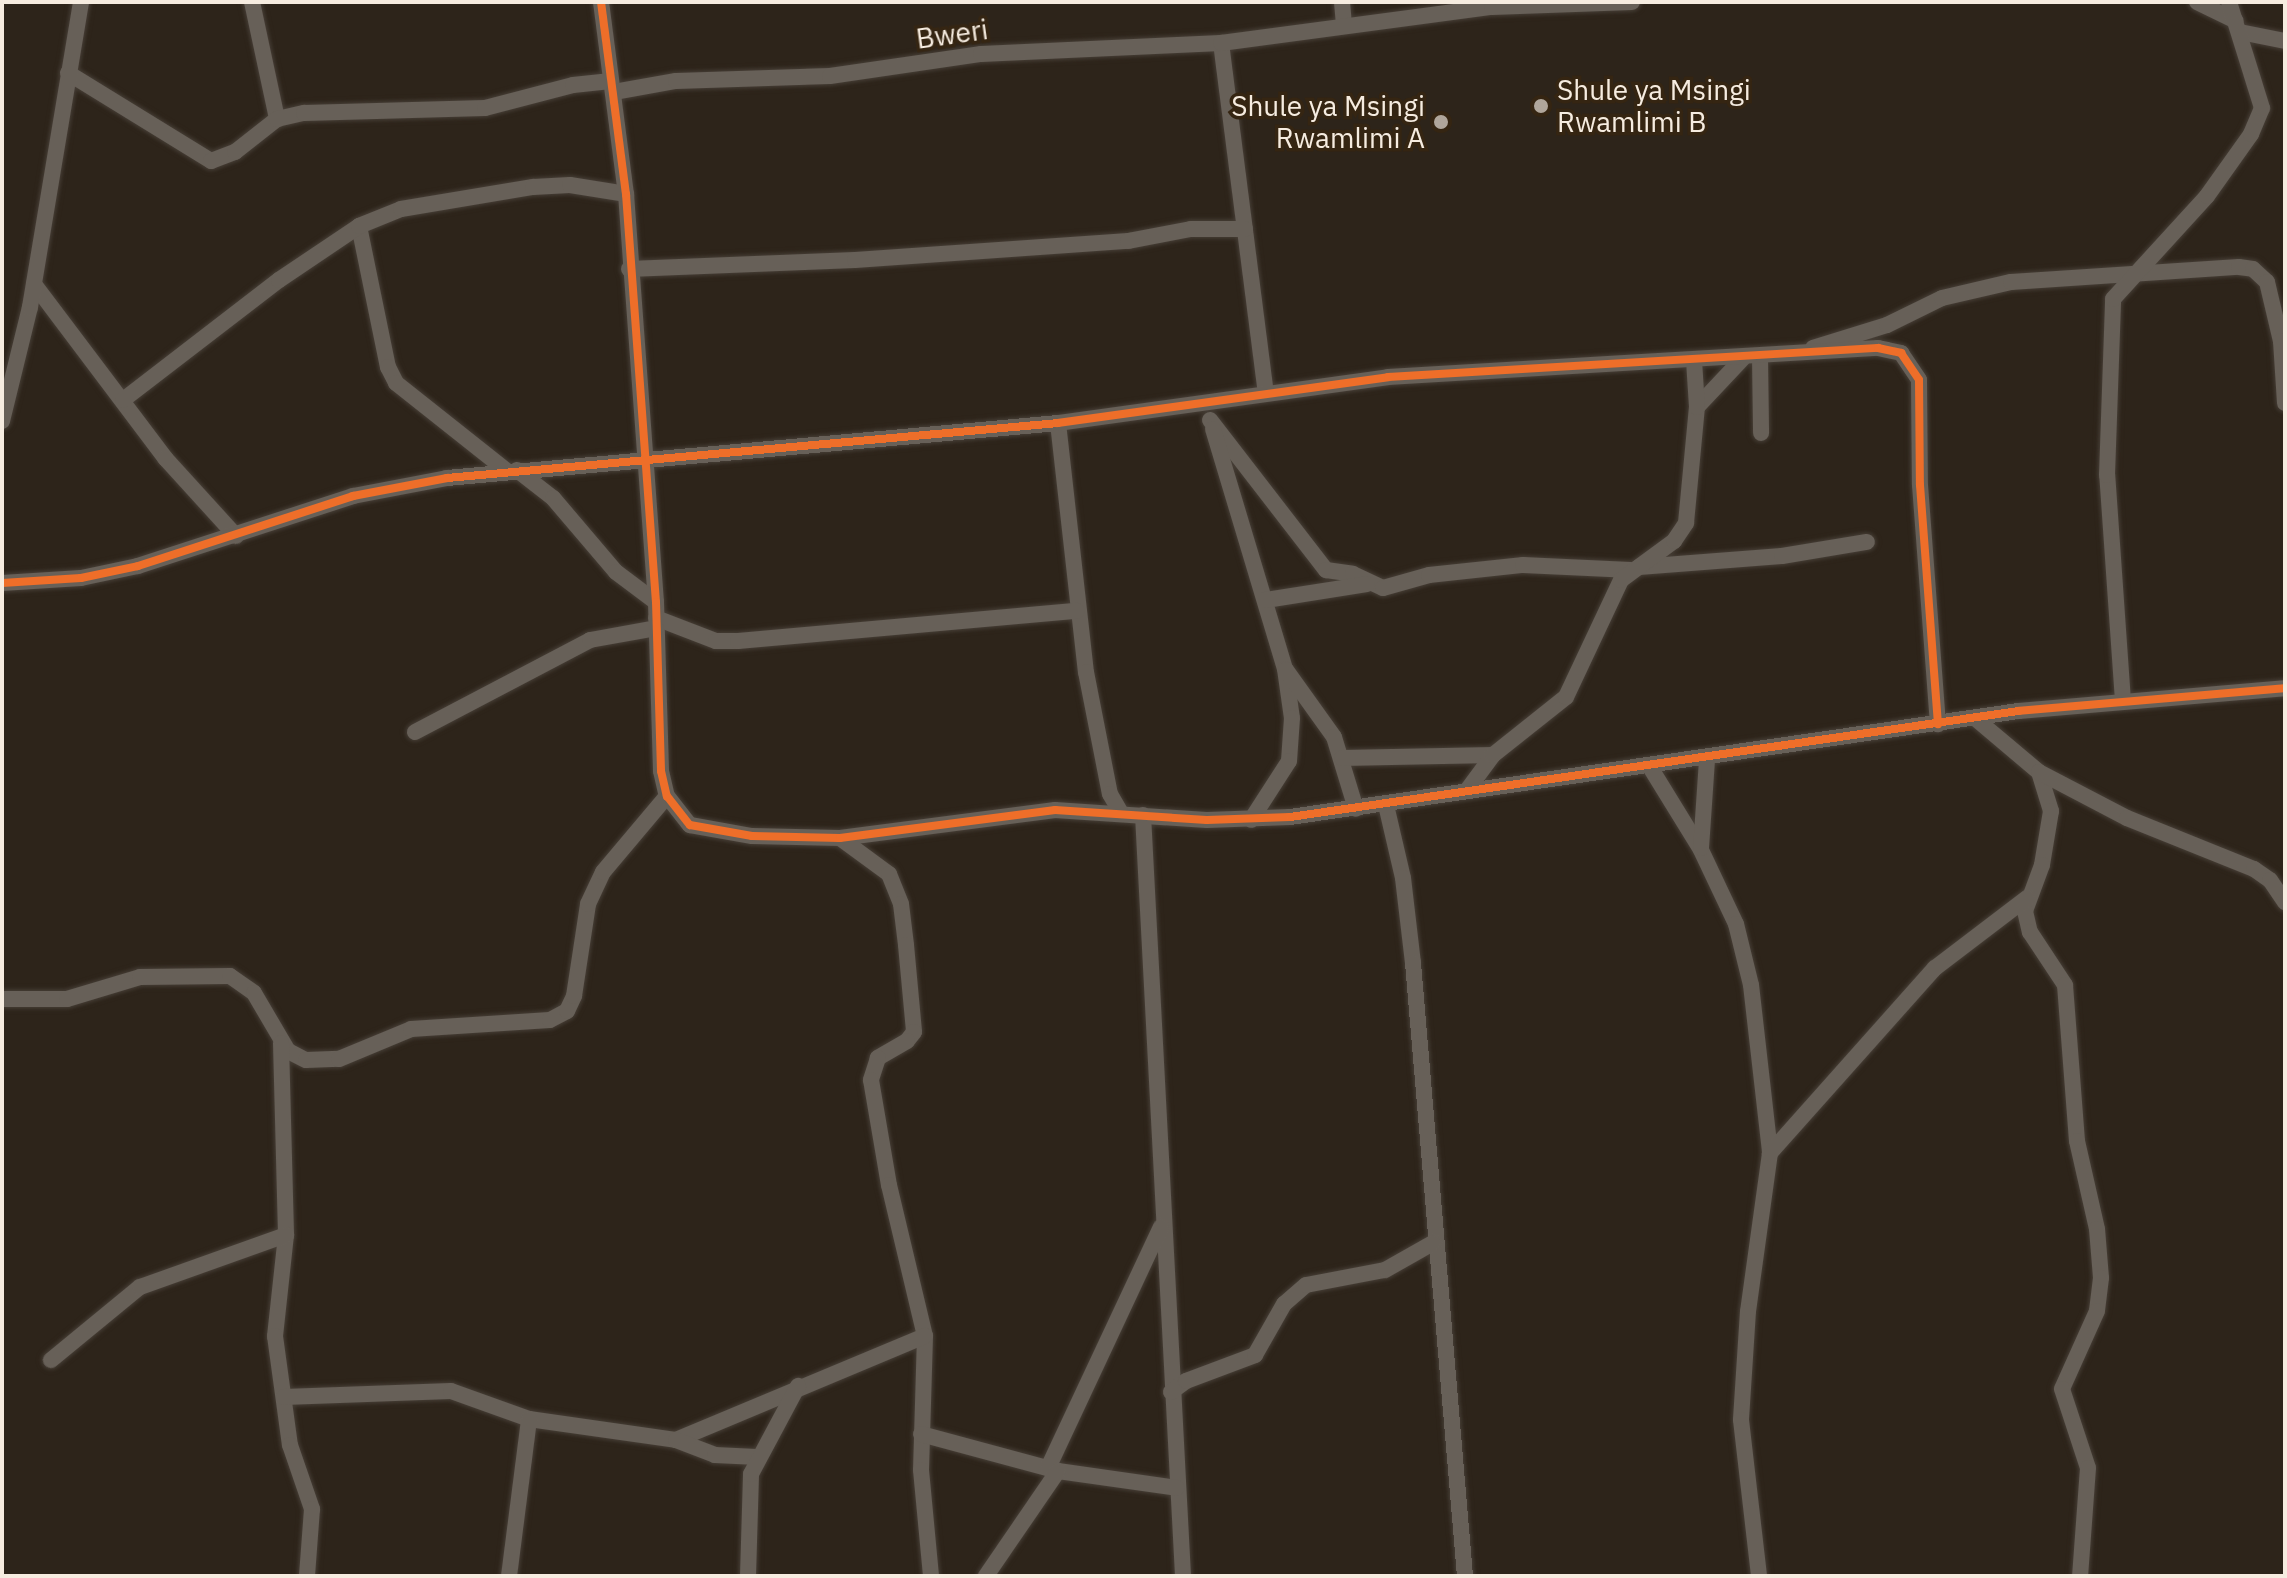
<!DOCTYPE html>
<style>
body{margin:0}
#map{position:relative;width:2287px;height:1578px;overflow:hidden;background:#2d241a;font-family:"IBM Plex Sans",sans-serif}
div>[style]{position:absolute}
.roads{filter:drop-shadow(0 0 2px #463e36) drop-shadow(0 0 2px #463e36)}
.street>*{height:16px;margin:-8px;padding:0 8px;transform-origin:8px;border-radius:8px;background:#676058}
.cycleway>*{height:8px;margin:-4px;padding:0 4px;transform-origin:4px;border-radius:4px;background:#ee6e29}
.dots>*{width:22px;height:22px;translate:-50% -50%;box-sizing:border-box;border:4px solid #352512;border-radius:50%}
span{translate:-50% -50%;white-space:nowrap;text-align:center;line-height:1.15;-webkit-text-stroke:7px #352512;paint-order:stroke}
.street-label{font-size:28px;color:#f6ece0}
.poi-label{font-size:28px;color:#f6ece0}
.left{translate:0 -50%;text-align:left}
.right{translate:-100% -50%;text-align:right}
.frame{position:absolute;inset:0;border:4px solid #f6ece0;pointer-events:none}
</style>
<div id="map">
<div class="roads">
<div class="street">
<i style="left:252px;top:2px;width:120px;rotate:77.9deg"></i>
<i style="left:601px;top:2px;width:194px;rotate:82.6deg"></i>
<i style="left:626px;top:194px;width:409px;rotate:85.8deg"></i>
<i style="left:656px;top:602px;width:169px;rotate:88.3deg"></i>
<i style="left:661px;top:771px;width:26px;rotate:77deg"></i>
<i style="left:667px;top:796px;width:37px;rotate:52deg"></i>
<i style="left:690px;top:825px;width:63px;rotate:10.1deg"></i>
<i style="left:752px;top:836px;width:88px;rotate:1.3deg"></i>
<i style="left:840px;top:838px;width:217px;rotate:-7.4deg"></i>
<i style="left:1055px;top:810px;width:152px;rotate:3.8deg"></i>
<i style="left:1207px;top:820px;width:83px;rotate:-2.1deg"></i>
<i style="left:1290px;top:817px;width:736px;rotate:-8.28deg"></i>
<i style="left:2018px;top:711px;width:268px;rotate:-4.9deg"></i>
<i style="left:1342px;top:2px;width:21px;rotate:85deg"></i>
<i style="left:2197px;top:2px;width:43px;rotate:26deg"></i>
<i style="left:2240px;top:32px;width:46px;rotate:11.3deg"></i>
<i style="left:1221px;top:43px;width:352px;rotate:82.7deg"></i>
<i style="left:68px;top:73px;width:168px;rotate:31.6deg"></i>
<i style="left:211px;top:161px;width:26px;rotate:-21deg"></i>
<i style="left:235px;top:152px;width:53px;rotate:-38.2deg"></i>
<i style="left:277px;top:119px;width:28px;rotate:-13deg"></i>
<i style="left:304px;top:113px;width:181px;rotate:-1.6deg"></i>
<i style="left:485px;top:108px;width:91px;rotate:-14.6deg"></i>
<i style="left:573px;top:85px;width:38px;rotate:-6deg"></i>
<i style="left:614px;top:92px;width:63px;rotate:-10.1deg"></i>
<i style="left:676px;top:81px;width:154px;rotate:-1.9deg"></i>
<i style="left:830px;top:76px;width:153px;rotate:-8.3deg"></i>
<i style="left:981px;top:54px;width:240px;rotate:-2.6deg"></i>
<i style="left:1221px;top:43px;width:273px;rotate:-7.6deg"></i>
<i style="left:1492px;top:7px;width:140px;rotate:-2deg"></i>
<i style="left:359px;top:226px;width:144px;rotate:78.4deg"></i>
<i style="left:388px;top:367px;width:18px;rotate:63deg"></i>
<i style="left:396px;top:383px;width:142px;rotate:38.4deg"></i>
<i style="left:629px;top:269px;width:226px;rotate:-2.3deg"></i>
<i style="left:855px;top:260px;width:274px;rotate:-4deg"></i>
<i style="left:1128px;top:241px;width:64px;rotate:-10.8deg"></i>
<i style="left:1191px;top:229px;width:54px"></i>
<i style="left:34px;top:284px;width:219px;rotate:53deg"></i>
<i style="left:166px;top:459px;width:104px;rotate:47.7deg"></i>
<i style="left:1813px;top:348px;width:77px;rotate:-17.3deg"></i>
<i style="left:1887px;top:325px;width:61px;rotate:-26.1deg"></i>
<i style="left:1942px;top:298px;width:71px;rotate:-13.1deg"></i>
<i style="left:2011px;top:282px;width:228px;rotate:-3.8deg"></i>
<i style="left:2239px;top:267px;width:14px;rotate:8deg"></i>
<i style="left:2253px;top:269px;width:19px;rotate:43deg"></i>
<i style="left:2267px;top:282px;width:61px;rotate:76.7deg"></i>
<i style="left:2281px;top:341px;width:62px;rotate:86.3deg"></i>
<i style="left:1760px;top:357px;width:76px;rotate:89.2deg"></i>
<i style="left:123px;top:400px;width:197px;rotate:-37.6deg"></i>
<i style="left:279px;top:280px;width:97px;rotate:-34deg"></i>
<i style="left:359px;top:226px;width:45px;rotate:-22deg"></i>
<i style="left:401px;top:209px;width:134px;rotate:-9.5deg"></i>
<i style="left:533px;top:187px;width:37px;rotate:-3deg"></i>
<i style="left:570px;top:185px;width:57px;rotate:9.1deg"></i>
<i style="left:1697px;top:407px;width:67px;rotate:-46.8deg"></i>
<i style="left:1210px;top:420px;width:190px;rotate:52.3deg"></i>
<i style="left:1326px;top:570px;width:27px;rotate:8deg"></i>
<i style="left:1353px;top:574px;width:33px;rotate:25deg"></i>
<i style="left:1383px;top:588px;width:48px;rotate:-15.8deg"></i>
<i style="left:1429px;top:575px;width:95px;rotate:-6.1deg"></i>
<i style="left:1523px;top:565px;width:108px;rotate:2.7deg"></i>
<i style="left:2px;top:421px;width:117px;rotate:-76.2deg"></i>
<i style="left:30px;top:307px;width:309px;rotate:-80.5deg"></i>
<i style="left:1058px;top:423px;width:251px;rotate:83.6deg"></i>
<i style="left:1086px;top:672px;width:124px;rotate:78.9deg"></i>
<i style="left:1110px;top:794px;width:20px;rotate:60deg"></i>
<i style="left:1213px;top:429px;width:251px;rotate:73.3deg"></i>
<i style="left:1285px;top:669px;width:49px;rotate:81.9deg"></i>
<i style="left:1292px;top:718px;width:43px;rotate:94deg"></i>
<i style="left:1289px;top:761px;width:70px;rotate:122.8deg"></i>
<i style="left:517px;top:470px;width:46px;rotate:37.9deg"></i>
<i style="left:553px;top:498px;width:97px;rotate:49.6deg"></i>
<i style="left:616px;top:572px;width:50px;rotate:36.9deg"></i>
<i style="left:1639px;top:567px;width:143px;rotate:-4.4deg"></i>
<i style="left:1782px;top:556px;width:86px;rotate:-9.4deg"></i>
<i style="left:2px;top:583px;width:79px;rotate:-3.6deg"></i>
<i style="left:81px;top:578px;width:58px;rotate:-11.9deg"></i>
<i style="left:138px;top:566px;width:226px;rotate:-18deg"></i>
<i style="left:353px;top:496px;width:96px;rotate:-10.8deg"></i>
<i style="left:447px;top:478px;width:613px;rotate:-5.14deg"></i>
<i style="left:1058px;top:423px;width:333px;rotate:-7.9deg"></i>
<i style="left:1388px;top:377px;width:491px;rotate:-3.4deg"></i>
<i style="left:1878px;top:348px;width:24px;rotate:12deg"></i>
<i style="left:1901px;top:353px;width:32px;rotate:56deg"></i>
<i style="left:1919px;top:380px;width:105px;rotate:89.5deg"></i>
<i style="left:1920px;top:485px;width:240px;rotate:85.7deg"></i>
<i style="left:1266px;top:600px;width:102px;rotate:-9deg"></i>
<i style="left:656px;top:618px;width:64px;rotate:21deg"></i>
<i style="left:716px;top:641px;width:22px"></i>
<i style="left:738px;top:641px;width:340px;rotate:-5.1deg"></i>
<i style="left:1286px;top:670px;width:82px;rotate:54.4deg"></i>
<i style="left:1334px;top:737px;width:75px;rotate:73deg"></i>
<i style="left:2123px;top:701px;width:227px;rotate:-94deg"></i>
<i style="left:2107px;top:475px;width:176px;rotate:-88deg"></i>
<i style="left:2113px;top:299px;width:139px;rotate:-47.6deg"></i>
<i style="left:2207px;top:196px;width:76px;rotate:-54.6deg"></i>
<i style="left:2251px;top:134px;width:28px;rotate:-67deg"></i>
<i style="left:2262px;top:108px;width:111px;rotate:-107.3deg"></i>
<i style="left:1976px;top:719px;width:82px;rotate:40.1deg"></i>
<i style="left:2039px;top:772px;width:41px;rotate:72.9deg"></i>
<i style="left:2051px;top:811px;width:55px;rotate:99.5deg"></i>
<i style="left:2042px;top:865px;width:49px;rotate:110.3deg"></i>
<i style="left:2025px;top:911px;width:22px;rotate:77deg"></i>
<i style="left:2030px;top:932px;width:64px;rotate:56.6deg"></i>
<i style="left:2065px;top:985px;width:156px;rotate:85.6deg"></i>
<i style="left:2077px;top:1141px;width:90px;rotate:77.2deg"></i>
<i style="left:2097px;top:1229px;width:49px;rotate:85.3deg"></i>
<i style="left:2101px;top:1278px;width:33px;rotate:97deg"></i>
<i style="left:2097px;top:1311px;width:85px;rotate:114.2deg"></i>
<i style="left:2062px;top:1389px;width:83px;rotate:71.8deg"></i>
<i style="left:2088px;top:1468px;width:108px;rotate:94.2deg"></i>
<i style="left:415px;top:732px;width:198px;rotate:-27.7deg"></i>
<i style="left:590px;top:640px;width:67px;rotate:-10.3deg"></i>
<i style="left:1342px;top:758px;width:151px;rotate:-1.1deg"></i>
<i style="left:1650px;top:767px;width:97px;rotate:58.4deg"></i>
<i style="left:1701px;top:850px;width:82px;rotate:64.7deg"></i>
<i style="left:1736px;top:924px;width:63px;rotate:76.2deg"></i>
<i style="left:1751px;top:985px;width:169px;rotate:83.5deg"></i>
<i style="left:1770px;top:1153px;width:160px;rotate:97.9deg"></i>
<i style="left:1748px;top:1311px;width:109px;rotate:93.7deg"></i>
<i style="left:1741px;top:1420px;width:157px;rotate:83.4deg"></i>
<i style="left:2039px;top:772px;width:99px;rotate:27.6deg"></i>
<i style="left:2127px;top:818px;width:137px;rotate:21.9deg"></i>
<i style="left:2254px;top:869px;width:19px;rotate:35deg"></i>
<i style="left:2270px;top:880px;width:27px;rotate:56deg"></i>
<i style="left:1468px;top:789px;width:42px;rotate:-53.7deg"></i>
<i style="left:1493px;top:755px;width:93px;rotate:-38.5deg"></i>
<i style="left:1566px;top:697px;width:129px;rotate:-64.8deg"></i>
<i style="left:1621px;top:580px;width:66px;rotate:-36.3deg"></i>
<i style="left:1674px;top:541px;width:22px;rotate:-56deg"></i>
<i style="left:1686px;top:523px;width:117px;rotate:-84.6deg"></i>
<i style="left:1697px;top:407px;width:47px;rotate:-93.7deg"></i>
<i style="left:1386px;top:805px;width:75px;rotate:76.9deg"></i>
<i style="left:1403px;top:878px;width:86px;rotate:83.3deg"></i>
<i style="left:1413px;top:963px;width:615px;rotate:85.15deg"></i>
<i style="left:1143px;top:815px;width:762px;rotate:86.99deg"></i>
<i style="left:840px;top:838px;width:61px;rotate:36.3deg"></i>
<i style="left:889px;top:874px;width:32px;rotate:68deg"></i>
<i style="left:901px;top:904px;width:41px;rotate:83deg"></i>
<i style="left:906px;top:945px;width:87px;rotate:84.7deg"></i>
<i style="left:914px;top:1032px;width:11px;rotate:128deg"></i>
<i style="left:907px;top:1041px;width:34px;rotate:150deg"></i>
<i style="left:878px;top:1058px;width:23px;rotate:108deg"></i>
<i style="left:871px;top:1080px;width:107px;rotate:80.3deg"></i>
<i style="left:889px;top:1185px;width:155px;rotate:76.6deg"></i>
<i style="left:925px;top:1336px;width:134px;rotate:91.7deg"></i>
<i style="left:921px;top:1470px;width:106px;rotate:84.6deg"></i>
<i style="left:1701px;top:848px;width:88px;rotate:-86.1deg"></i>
<i style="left:2px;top:999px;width:65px"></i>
<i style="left:67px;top:999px;width:76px;rotate:-16.8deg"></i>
<i style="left:140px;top:977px;width:90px;rotate:-0.6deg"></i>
<i style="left:230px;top:976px;width:29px;rotate:35deg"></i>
<i style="left:254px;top:993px;width:67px;rotate:59.6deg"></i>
<i style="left:288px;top:1051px;width:20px;rotate:27deg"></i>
<i style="left:306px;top:1060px;width:33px;rotate:-2deg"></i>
<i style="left:339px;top:1059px;width:78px;rotate:-22.6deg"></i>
<i style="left:411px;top:1029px;width:139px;rotate:-3.7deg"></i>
<i style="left:550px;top:1020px;width:19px;rotate:-28deg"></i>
<i style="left:567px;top:1011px;width:17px;rotate:-65deg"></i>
<i style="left:574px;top:996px;width:93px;rotate:-81.3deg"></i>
<i style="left:588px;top:904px;width:35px;rotate:-65deg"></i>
<i style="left:603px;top:872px;width:99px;rotate:-49.9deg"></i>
<i style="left:281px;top:1043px;width:192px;rotate:88.5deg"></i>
<i style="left:286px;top:1235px;width:102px;rotate:96.2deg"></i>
<i style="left:275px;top:1336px;width:110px;rotate:82.2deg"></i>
<i style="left:290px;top:1445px;width:68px;rotate:71deg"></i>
<i style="left:312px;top:1509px;width:67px;rotate:94.3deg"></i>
<i style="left:1770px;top:1153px;width:248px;rotate:-48.3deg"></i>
<i style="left:1935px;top:968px;width:116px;rotate:-37.3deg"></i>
<i style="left:51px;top:1360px;width:115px;rotate:-39.4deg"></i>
<i style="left:140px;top:1287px;width:155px;rotate:-19.6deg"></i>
<i style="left:1171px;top:1392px;width:19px;rotate:-36deg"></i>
<i style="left:1186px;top:1381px;width:74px;rotate:-20.6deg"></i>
<i style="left:1255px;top:1355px;width:59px;rotate:-60.4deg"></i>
<i style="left:1284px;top:1304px;width:29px;rotate:-41deg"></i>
<i style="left:1306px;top:1285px;width:80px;rotate:-10.8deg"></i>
<i style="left:1385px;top:1270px;width:55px;rotate:-29.4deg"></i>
<i style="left:284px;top:1397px;width:167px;rotate:-2.1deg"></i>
<i style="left:451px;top:1391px;width:83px;rotate:19.7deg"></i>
<i style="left:529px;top:1419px;width:148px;rotate:8.1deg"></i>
<i style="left:676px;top:1440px;width:270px;rotate:-22.7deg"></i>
<i style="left:921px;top:1434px;width:142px;rotate:15.1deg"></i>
<i style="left:1058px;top:1471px;width:120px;rotate:8.1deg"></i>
<i style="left:676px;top:1440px;width:42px;rotate:21deg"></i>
<i style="left:715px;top:1455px;width:42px;rotate:2.7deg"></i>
<i style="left:1048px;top:1468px;width:266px;rotate:-64.9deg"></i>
<i style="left:509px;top:1576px;width:158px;rotate:-82.7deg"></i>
<i style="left:748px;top:1576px;width:102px;rotate:-88.3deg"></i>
<i style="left:751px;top:1474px;width:100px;rotate:-61.9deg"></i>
<i style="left:986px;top:1576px;width:127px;rotate:-55.6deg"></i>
</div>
</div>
<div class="cycleway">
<i style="left:601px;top:2px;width:194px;rotate:82.6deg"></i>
<i style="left:626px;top:194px;width:409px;rotate:85.8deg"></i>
<i style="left:656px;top:602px;width:169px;rotate:88.3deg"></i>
<i style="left:661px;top:771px;width:26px;rotate:77deg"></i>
<i style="left:667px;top:796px;width:37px;rotate:52deg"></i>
<i style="left:690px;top:825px;width:63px;rotate:10.1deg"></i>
<i style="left:752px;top:836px;width:88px;rotate:1.3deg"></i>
<i style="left:840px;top:838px;width:217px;rotate:-7.4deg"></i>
<i style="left:1055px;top:810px;width:152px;rotate:3.8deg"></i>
<i style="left:1207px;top:820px;width:83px;rotate:-2.1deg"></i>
<i style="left:1290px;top:817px;width:736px;rotate:-8.28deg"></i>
<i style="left:2018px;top:711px;width:268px;rotate:-4.9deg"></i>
<i style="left:2px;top:583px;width:79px;rotate:-3.6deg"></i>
<i style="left:81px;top:578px;width:58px;rotate:-11.9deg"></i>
<i style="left:138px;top:566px;width:226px;rotate:-18deg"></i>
<i style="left:353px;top:496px;width:96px;rotate:-10.8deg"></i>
<i style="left:447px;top:478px;width:613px;rotate:-5.14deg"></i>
<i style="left:1058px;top:423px;width:333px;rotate:-7.9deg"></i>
<i style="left:1388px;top:377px;width:491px;rotate:-3.4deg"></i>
<i style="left:1878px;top:348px;width:24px;rotate:12deg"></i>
<i style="left:1901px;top:353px;width:32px;rotate:56deg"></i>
<i style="left:1919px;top:380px;width:105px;rotate:89.5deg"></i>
<i style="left:1920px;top:485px;width:240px;rotate:85.7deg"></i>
</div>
<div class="dots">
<i style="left:1541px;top:106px;background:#b0a69b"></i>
<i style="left:1441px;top:122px;background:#b0a69b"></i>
</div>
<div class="street-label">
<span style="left:952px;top:34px;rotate:-8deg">Bweri</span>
</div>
<div class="poi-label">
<span class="left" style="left:1557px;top:106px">Shule ya Msingi<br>Rwamlimi B</span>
<span class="right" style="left:1425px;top:122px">Shule ya Msingi<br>Rwamlimi A</span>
</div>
<div class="frame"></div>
</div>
